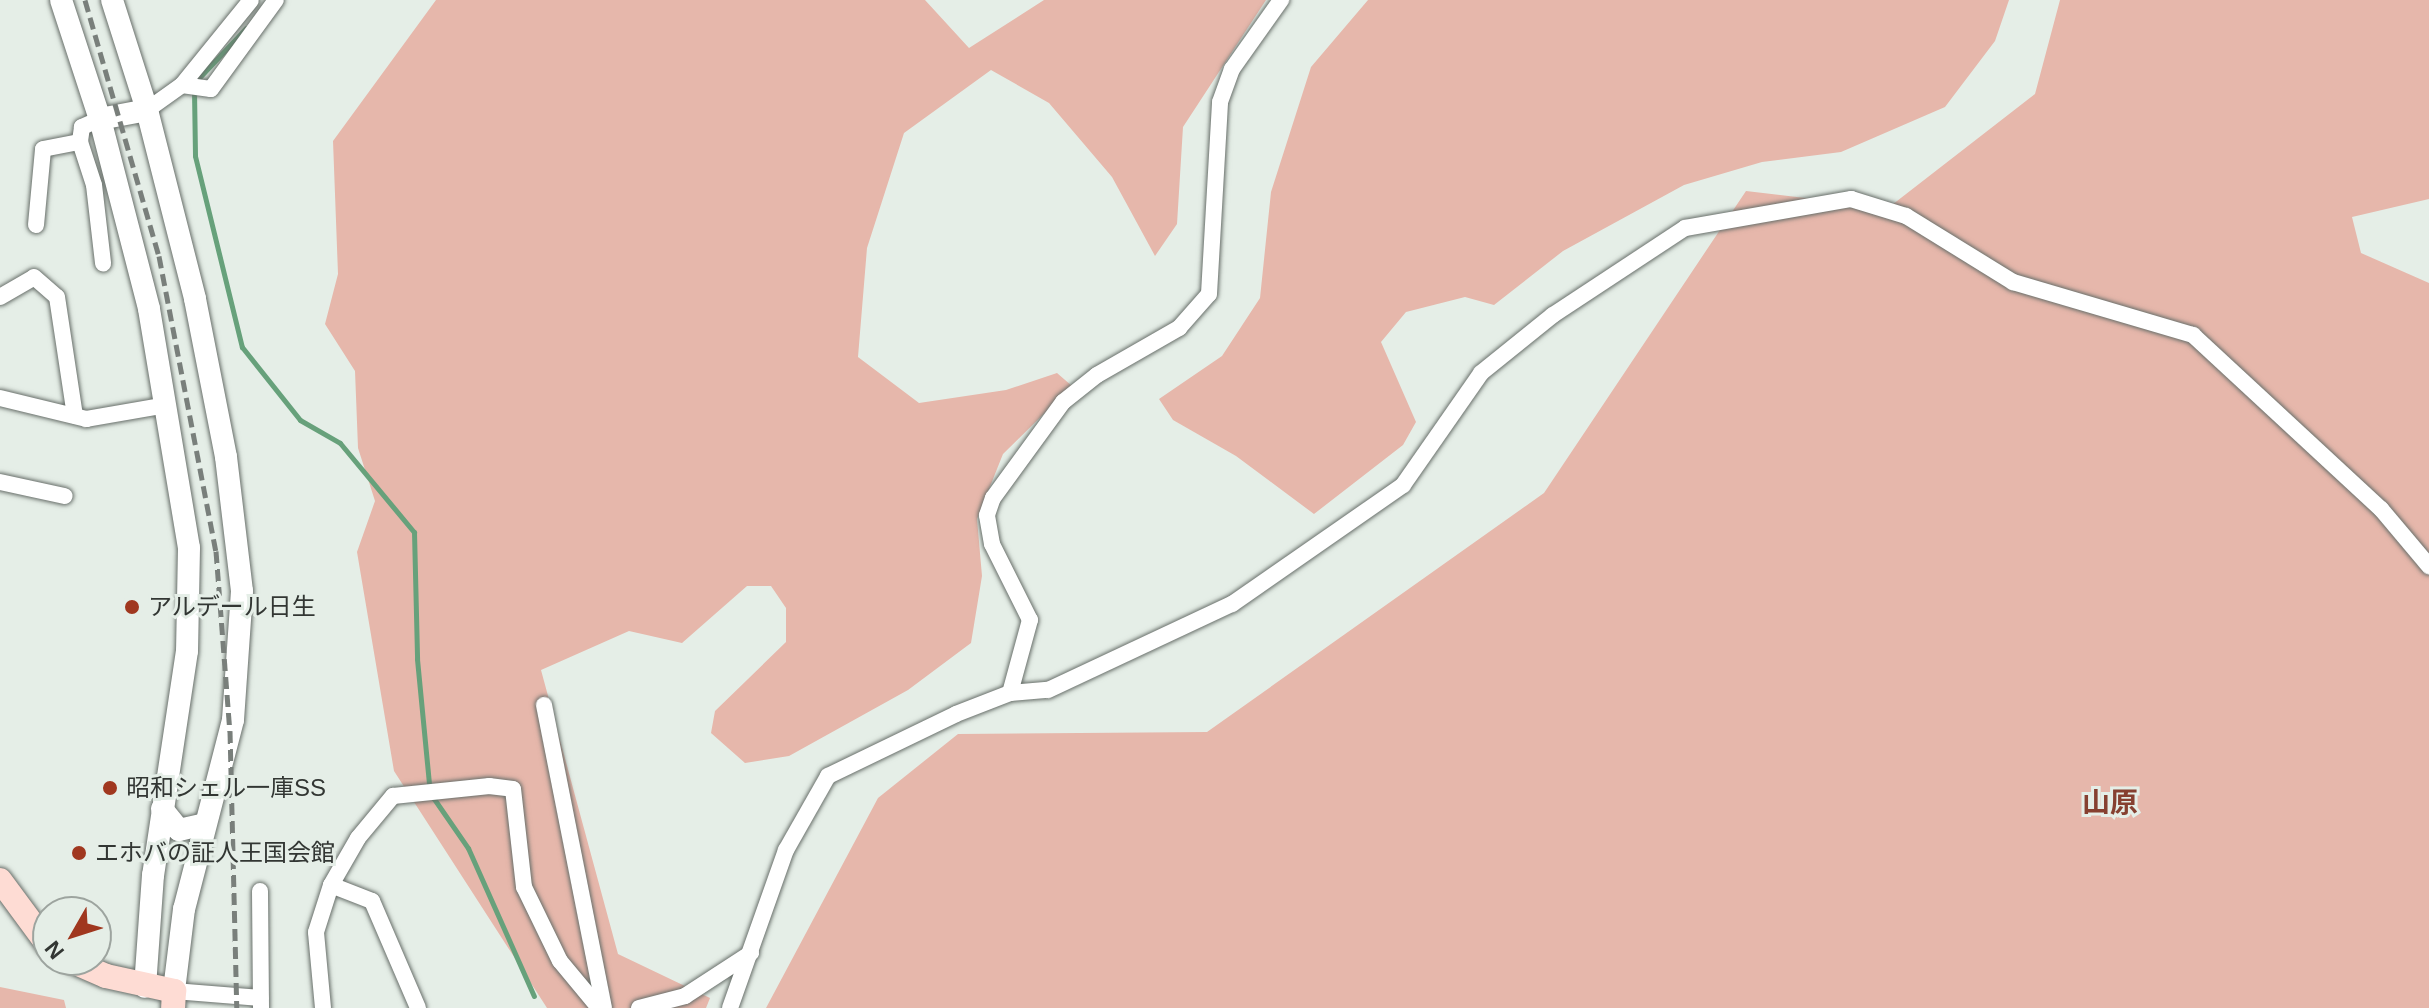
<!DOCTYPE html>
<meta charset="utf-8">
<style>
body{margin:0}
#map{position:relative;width:2429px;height:1008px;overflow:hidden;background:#e5eee7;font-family:Helvetica,"Noto Sans JP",sans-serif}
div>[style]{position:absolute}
.green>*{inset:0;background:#e6b7ab}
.stream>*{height:5px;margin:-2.5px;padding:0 2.5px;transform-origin:2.5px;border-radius:2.5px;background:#67a17b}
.roads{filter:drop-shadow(0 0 2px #686f6a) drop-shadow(0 0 2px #686f6a)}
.street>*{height:16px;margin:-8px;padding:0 8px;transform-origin:8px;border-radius:8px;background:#fff}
.secondary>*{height:22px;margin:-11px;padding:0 11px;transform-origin:11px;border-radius:11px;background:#fff}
.primary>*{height:24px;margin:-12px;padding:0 12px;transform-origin:12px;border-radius:12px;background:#fedcd4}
.rail>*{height:5px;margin-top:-2.5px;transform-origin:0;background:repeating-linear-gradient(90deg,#797f7b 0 12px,transparent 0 18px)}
.dots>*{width:22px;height:22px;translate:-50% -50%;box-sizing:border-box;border:4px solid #e5eee7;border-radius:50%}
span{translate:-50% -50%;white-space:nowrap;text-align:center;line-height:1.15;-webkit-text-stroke:6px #e5eee7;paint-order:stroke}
.poi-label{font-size:24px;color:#323633}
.left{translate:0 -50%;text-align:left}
.quarter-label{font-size:28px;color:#864030;font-weight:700}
.north{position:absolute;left:32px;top:896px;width:80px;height:80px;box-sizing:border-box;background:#e5eee7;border:2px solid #9da49f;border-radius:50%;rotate:231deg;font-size:22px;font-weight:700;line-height:32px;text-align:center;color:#323633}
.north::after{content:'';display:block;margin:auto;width:28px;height:36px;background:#a0371f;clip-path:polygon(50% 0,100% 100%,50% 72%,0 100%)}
</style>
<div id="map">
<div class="green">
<i style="clip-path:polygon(436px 0,925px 0,969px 48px,1044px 0,1266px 0,1183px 127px,1177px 224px,1155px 256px,1112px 177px,1049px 103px,991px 70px,904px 133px,867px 248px,858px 357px,919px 403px,1006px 390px,1057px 373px,1072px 386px,1003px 454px,977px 519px,982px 576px,971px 643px,908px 690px,789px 756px,745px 763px,711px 733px,715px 711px,786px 642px,786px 608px,771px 586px,747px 586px,682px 643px,629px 631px,541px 670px,618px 954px,710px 998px,706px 1008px,547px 1008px,394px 771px,357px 552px,375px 501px,358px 448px,355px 371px,325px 324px,338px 274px,333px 141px)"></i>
<i style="clip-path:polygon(1368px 0,2009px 0,1995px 41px,1945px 107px,1841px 152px,1762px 162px,1684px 185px,1563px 251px,1494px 305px,1465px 297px,1406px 312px,1381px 342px,1416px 422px,1403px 445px,1314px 514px,1236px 456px,1173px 420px,1159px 399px,1222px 356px,1260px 298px,1271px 192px,1311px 67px)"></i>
<i style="clip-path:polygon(2060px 0,2429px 0,2429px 199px,2352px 217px,2361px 253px,2429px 283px,2429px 1008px,766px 1008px,878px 798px,958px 734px,1207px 732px,1544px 493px,1746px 191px,1888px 208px,2035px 94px)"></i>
<i style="clip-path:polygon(0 987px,64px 1000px,66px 1008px,0 1008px)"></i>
</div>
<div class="stream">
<i style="left:195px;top:82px;width:74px;rotate:-46.6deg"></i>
<i style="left:194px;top:91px;width:65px;rotate:89.1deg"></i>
<i style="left:195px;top:156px;width:197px;rotate:76.2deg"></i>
<i style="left:242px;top:347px;width:93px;rotate:51.5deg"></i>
<i style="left:300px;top:420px;width:46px;rotate:29.9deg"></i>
<i style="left:340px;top:443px;width:116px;rotate:50.3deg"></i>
<i style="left:414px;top:532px;width:127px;rotate:88.6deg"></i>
<i style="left:417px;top:659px;width:135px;rotate:84.5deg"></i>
<i style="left:430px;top:793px;width:67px;rotate:55.4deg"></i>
<i style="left:468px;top:848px;width:162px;rotate:66deg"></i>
</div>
<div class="roads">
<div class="street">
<i style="left:182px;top:85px;width:29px;rotate:8deg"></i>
<i style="left:211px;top:89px;width:110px;rotate:-53.9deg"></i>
<i style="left:147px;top:110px;width:43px;rotate:-35.5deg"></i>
<i style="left:182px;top:85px;width:109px;rotate:-50.9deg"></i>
<i style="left:100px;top:119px;width:20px;rotate:156deg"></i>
<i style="left:82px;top:127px;width:15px;rotate:98deg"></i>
<i style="left:80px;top:142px;width:45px;rotate:72deg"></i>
<i style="left:94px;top:185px;width:79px;rotate:83.4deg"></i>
<i style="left:36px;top:225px;width:76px;rotate:-84.7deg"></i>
<i style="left:43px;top:149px;width:38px;rotate:-11deg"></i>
<i style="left:0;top:297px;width:39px;rotate:-30deg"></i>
<i style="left:34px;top:277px;width:30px;rotate:41deg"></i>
<i style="left:57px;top:297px;width:120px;rotate:81.4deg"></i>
<i style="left:0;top:398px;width:89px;rotate:13.7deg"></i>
<i style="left:86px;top:419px;width:82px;rotate:-9.8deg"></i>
<i style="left:0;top:482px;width:66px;rotate:12.2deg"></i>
<i style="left:1010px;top:693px;width:76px;rotate:-74.7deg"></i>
<i style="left:1030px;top:620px;width:85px;rotate:-116.6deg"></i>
<i style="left:992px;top:544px;width:29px;rotate:-100deg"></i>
<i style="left:987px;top:515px;width:18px;rotate:-71deg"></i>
<i style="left:993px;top:498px;width:119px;rotate:-53.9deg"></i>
<i style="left:1063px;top:402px;width:43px;rotate:-38.5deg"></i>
<i style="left:1097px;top:375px;width:95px;rotate:-29.8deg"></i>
<i style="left:1179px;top:328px;width:45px;rotate:-48.6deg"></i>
<i style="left:1209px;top:294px;width:192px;rotate:-86.7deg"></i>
<i style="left:1220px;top:102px;width:35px;rotate:-70deg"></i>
<i style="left:1232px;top:69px;width:85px;rotate:-54.6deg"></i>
<i style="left:544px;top:705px;width:309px;rotate:78.8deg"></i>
<i style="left:331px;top:885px;width:54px;rotate:-60.1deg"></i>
<i style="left:358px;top:838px;width:55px;rotate:-50.2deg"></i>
<i style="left:393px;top:796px;width:97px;rotate:-5.9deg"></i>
<i style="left:489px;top:786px;width:24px;rotate:7deg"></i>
<i style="left:513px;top:789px;width:99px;rotate:83.6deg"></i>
<i style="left:524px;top:887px;width:82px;rotate:64.1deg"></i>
<i style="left:560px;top:961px;width:61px;rotate:50.3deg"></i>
<i style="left:260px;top:891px;width:117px;rotate:89.5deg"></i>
<i style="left:174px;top:991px;width:87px;rotate:4.6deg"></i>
<i style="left:323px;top:1008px;width:76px;rotate:-95.3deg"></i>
<i style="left:316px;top:932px;width:49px;rotate:-72.3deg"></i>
<i style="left:331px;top:885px;width:44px;rotate:21.3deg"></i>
<i style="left:372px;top:901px;width:116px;rotate:66.7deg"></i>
<i style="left:639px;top:1008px;width:48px;rotate:-14.6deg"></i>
<i style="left:685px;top:996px;width:79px;rotate:-33.1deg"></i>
<i style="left:730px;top:1008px;width:168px;rotate:-70.5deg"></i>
<i style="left:786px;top:850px;width:85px;rotate:-60.4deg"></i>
<i style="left:828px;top:776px;width:142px;rotate:-25.8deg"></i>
<i style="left:956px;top:714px;width:58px;rotate:-21.3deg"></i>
<i style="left:1010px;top:693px;width:38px;rotate:-5deg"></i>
<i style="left:1048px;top:690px;width:203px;rotate:-25.1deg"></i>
<i style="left:1232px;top:604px;width:208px;rotate:-34.8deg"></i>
<i style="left:1403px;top:485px;width:136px;rotate:-55.1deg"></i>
<i style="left:1481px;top:373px;width:92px;rotate:-38.9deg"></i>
<i style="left:1553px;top:315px;width:158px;rotate:-33.4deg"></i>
<i style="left:1685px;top:228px;width:169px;rotate:-9.9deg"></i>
<i style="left:1851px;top:199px;width:58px;rotate:17.2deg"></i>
<i style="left:1906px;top:216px;width:126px;rotate:31.7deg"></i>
<i style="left:2013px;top:282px;width:188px;rotate:16.4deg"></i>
<i style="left:2193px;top:335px;width:256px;rotate:42.8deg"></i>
<i style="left:2381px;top:509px;width:75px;rotate:49.9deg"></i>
</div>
<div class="secondary">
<i style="left:61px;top:0;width:125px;rotate:71.9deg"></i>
<i style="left:100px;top:119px;width:196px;rotate:75.5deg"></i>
<i style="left:149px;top:309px;width:242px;rotate:80.5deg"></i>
<i style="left:189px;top:548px;width:103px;rotate:91.1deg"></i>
<i style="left:187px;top:651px;width:227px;rotate:98.6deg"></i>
<i style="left:153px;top:875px;width:112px;rotate:94.1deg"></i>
<i style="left:112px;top:0;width:115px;rotate:72.3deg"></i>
<i style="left:147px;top:110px;width:195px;rotate:75.7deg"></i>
<i style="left:195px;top:299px;width:161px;rotate:78.9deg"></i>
<i style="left:226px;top:457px;width:135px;rotate:83.2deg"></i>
<i style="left:242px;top:591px;width:129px;rotate:94deg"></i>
<i style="left:233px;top:720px;width:195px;rotate:104.5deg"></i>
<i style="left:184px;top:909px;width:83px;rotate:97deg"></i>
<i style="left:100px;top:119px;width:48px;rotate:-10.8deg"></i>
<i style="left:162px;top:809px;width:27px;rotate:51deg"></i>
<i style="left:179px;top:830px;width:26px;rotate:-13deg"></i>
</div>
<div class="primary">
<i style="left:0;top:880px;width:81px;rotate:53.6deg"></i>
<i style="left:69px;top:960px;width:40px;rotate:23.4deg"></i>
<i style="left:106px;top:976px;width:70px;rotate:12.4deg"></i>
<i style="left:174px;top:991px;width:17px;rotate:93deg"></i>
</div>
</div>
<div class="rail">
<i style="left:85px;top:0;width:266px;rotate:73.9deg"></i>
<i style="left:159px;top:256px;width:300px;rotate:79.1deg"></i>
<i style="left:216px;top:551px;width:181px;rotate:85.6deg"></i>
<i style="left:230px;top:731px;width:277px;rotate:88.6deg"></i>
</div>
<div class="dots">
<i style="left:132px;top:607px;background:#a0371f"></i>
<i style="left:110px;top:788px;background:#a0371f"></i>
<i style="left:79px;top:853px;background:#a0371f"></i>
</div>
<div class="poi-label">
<span class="left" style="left:148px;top:607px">アルデール日生</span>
<span class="left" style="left:126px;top:788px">昭和シェル一庫SS</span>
<span class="left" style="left:95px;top:853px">エホバの証人王国会館</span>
</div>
<div class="quarter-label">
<span style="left:2110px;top:803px">山原</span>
</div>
<div class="north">N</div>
</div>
